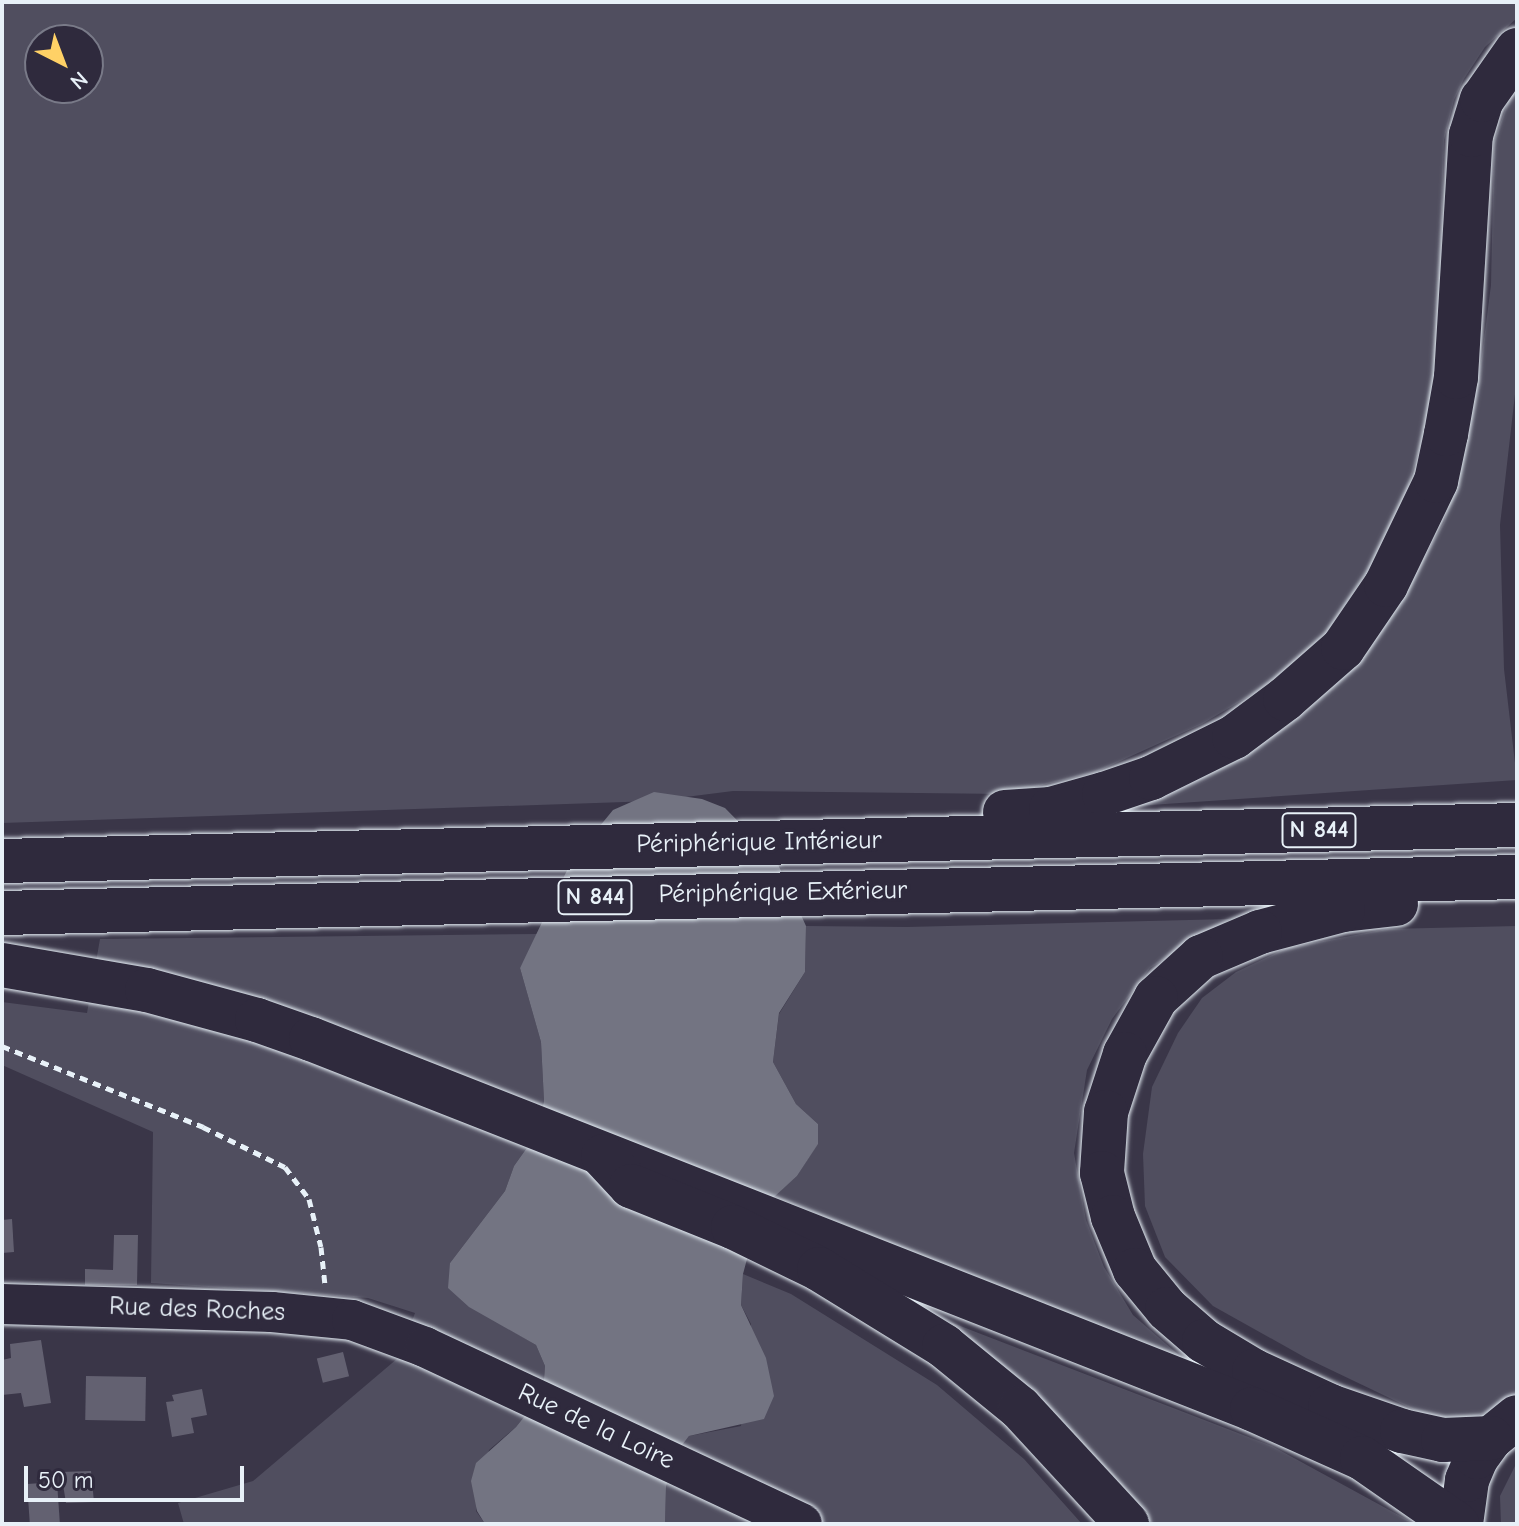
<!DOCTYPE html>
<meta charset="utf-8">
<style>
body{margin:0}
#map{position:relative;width:1519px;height:1526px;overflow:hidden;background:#3a3648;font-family:"Comic Neue",sans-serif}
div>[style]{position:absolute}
.green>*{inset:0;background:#504e5f}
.water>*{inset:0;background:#737482}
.building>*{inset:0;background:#636171;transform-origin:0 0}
.path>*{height:5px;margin-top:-2.5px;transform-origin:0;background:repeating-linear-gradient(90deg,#e8f1f8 0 8px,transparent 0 14px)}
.roads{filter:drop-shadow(0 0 2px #e8f1f8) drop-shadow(0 0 2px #e8f1f8)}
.tertiary>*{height:40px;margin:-20px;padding:0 20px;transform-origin:20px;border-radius:20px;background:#2f2a3d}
.primary>*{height:44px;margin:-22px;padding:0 22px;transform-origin:22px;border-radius:22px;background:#2f2a3d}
.trunk>*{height:44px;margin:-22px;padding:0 22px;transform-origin:22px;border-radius:22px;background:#2f2a3d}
.motorway>*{height:44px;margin:-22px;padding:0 22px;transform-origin:22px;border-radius:22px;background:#2f2a3d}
span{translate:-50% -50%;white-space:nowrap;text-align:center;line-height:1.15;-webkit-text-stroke:7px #2f2a3d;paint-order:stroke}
.shield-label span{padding:2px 6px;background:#2f2a3d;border:2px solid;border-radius:6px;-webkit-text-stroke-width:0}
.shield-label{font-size:24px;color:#e8f1f8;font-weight:700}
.street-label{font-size:26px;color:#e8f1f8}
.frame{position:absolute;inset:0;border:4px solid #e8f1f8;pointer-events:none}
.north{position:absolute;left:24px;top:24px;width:80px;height:80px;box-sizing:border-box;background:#2f2a3d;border:2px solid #797a88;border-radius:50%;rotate:138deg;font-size:22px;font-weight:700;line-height:32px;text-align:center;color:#e8f1f8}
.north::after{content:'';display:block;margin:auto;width:28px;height:36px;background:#ffd166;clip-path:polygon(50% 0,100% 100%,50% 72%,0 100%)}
.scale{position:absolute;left:24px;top:1466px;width:220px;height:36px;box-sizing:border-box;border:4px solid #e8f1f8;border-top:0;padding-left:10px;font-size:24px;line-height:28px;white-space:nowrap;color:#e8f1f8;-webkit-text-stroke:6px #2f2a3d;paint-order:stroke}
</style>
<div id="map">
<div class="green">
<i style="clip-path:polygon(evenodd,2px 2px,1517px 2px,1517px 18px,1485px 47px,1464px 79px,1454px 100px,1444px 140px,1438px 353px,1427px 422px,1407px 491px,1376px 558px,1328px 630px,1295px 662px,1256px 692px,1202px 724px,1096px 772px,1006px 794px,733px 791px,654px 801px,2px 823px,2px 2px,40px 40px,88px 40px,88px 88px,40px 88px,40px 40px)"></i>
<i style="clip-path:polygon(1517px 89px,1517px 377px,1500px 525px,1504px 669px,1517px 780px,1121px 807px,1216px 769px,1285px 728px,1332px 687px,1409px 585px,1444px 522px,1466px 443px,1482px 355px,1491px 285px,1494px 142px,1509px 99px)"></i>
<i style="clip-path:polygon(1230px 919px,1150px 968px,1112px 1019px,1087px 1070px,1074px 1153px,1086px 1220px,1104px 1267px,1133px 1315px,1189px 1364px,774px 1196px,797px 1176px,818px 1143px,818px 1124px,796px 1104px,773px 1062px,779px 1014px,805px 972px,806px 926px,907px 927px)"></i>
<i style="clip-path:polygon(1517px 926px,1517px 1395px,1494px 1410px,1460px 1421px,1423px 1414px,1306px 1358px,1213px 1306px,1165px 1257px,1145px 1206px,1143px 1154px,1152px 1087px,1178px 1033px,1202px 998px,1236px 972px,1287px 948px,1387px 929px)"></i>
<i style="clip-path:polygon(538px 934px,520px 968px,541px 1042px,544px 1101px,536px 1135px,514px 1166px,505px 1191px,450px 1263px,509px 1329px,536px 1345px,545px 1366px,543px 1393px,516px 1427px,489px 1450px,476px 1511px,485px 1524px,184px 1524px,178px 1503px,253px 1481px,398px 1358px,415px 1313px,368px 1298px,151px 1283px,153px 1132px,2px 1065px,2px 1002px,87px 1013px,100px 939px)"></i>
<i style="clip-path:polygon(743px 1274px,791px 1294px,937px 1385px,1024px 1459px,1082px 1524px,665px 1524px,666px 1487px,674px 1456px,689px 1436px,741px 1426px,751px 1324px,741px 1305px)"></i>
<i style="clip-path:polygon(950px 1322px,1272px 1446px,1415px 1524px,1153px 1524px,1034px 1395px)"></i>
<i style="clip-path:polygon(1517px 1462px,1517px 1524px,1501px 1524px,1500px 1496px)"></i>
</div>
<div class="water">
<i style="clip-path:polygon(654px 792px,702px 799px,725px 808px,776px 860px,806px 926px,805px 972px,779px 1013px,773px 1062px,796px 1104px,818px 1124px,818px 1144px,797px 1176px,774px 1197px,754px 1233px,743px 1274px,741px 1305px,766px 1358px,774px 1396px,764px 1419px,689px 1436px,674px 1456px,666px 1487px,665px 1524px,485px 1524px,477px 1511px,471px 1481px,476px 1463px,516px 1427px,543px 1393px,545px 1366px,536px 1345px,469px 1307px,448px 1288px,450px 1263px,505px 1191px,514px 1166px,536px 1135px,544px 1101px,541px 1042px,520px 968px,572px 860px,613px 810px)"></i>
</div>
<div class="building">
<i style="clip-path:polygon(12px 1219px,14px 1252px,2px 1253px,2px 1220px)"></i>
<i style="clip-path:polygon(114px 1235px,138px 1235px,137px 1285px,85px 1285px,85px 1269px,113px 1270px)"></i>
<i style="clip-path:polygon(41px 1340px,51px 1403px,24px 1407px,21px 1393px,2px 1395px,2px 1360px,11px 1358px,10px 1344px)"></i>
<i style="left:343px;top:1352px;width:25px;height:27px;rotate:76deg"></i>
<i style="left:86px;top:1376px;width:60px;height:44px;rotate:1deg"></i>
<i style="clip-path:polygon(202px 1389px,207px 1415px,191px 1418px,194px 1433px,172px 1437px,166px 1402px,174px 1401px,172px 1395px)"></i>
<i style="clip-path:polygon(91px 1471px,94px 1502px,66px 1503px,61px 1472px)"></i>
<i style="left:57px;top:1482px;width:42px;height:30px;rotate:86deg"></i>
</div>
<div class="path">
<i style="left:2px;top:1046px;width:217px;rotate:21.9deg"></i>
<i style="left:203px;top:1127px;width:91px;rotate:26deg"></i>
<i style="left:285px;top:1167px;width:40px;rotate:53deg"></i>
<i style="left:309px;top:1199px;width:49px;rotate:76deg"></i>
<i style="left:321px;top:1247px;width:36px;rotate:84deg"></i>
</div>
<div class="roads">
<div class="tertiary">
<i style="left:2px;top:1304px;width:270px;rotate:1.7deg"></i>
<i style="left:272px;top:1312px;width:80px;rotate:5.7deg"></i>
<i style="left:352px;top:1320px;width:78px;rotate:20.3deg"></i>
<i style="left:425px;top:1347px;width:416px;rotate:25.1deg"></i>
</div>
<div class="primary">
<i style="left:1461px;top:1524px;width:44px;rotate:-82.2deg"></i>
<i style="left:1467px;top:1480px;width:25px;rotate:-67deg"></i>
<i style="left:1477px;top:1457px;width:24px;rotate:-54deg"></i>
<i style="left:1491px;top:1438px;width:33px;rotate:-39deg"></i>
</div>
<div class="trunk">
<i style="left:1005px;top:812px;width:46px;rotate:-3.7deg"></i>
<i style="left:1051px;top:809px;width:55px;rotate:-15.8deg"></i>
<i style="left:1104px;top:794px;width:50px;rotate:-18.8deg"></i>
<i style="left:1151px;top:778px;width:93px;rotate:-26.3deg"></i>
<i style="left:1234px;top:737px;width:64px;rotate:-36.7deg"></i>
<i style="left:1285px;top:699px;width:77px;rotate:-41.3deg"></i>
<i style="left:1343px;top:648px;width:76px;rotate:-55.7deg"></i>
<i style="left:1386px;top:585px;width:115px;rotate:-64.3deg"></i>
<i style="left:1436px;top:481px;width:48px;rotate:-78deg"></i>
<i style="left:1446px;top:434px;width:58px;rotate:-80deg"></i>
<i style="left:1456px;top:377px;width:242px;rotate:-86.5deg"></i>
<i style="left:1471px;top:135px;width:37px;rotate:-73deg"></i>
<i style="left:1482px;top:100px;width:61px;rotate:-55deg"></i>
<i style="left:2px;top:861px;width:1515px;rotate:-1.36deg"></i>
<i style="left:1396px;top:904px;width:53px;rotate:173.5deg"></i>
<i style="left:1343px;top:910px;width:86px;rotate:165.2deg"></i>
<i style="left:1260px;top:932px;width:64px;rotate:157deg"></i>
<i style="left:1201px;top:957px;width:61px;rotate:137.7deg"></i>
<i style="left:1156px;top:998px;width:64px;rotate:119deg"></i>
<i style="left:1125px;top:1054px;width:61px;rotate:108.1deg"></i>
<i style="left:1106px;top:1112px;width:61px;rotate:93.8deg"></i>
<i style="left:1102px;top:1173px;width:45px;rotate:76deg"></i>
<i style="left:1113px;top:1217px;width:57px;rotate:67.5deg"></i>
<i style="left:1135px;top:1270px;width:50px;rotate:50.6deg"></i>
<i style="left:1167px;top:1309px;width:49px;rotate:40.9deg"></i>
<i style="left:1204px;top:1341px;width:58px;rotate:31deg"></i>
<i style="left:1254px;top:1371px;width:84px;rotate:24.7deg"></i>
<i style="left:1330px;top:1406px;width:76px;rotate:19.1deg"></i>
<i style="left:1402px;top:1431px;width:42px;rotate:12.4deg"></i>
<i style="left:1443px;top:1440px;width:48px;rotate:-2.4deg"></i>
<i style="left:2px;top:913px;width:1515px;rotate:-1.36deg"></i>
<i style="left:2px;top:965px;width:147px;rotate:9.8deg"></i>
<i style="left:147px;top:990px;width:114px;rotate:15.3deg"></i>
<i style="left:257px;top:1020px;width:57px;rotate:19.4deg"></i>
<i style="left:311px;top:1039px;width:1011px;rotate:21.46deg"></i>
<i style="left:1252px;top:1409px;width:120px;rotate:24deg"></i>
<i style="left:1362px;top:1458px;width:116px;rotate:34.8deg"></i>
</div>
<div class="motorway">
<i style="left:603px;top:1156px;width:41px;rotate:47deg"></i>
<i style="left:631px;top:1186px;width:110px;rotate:21.9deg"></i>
<i style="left:733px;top:1227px;width:96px;rotate:26deg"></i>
<i style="left:819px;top:1269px;width:147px;rotate:31.6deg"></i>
<i style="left:944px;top:1346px;width:98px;rotate:39.2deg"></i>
<i style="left:1020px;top:1408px;width:158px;rotate:47.3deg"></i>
</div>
</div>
<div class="shield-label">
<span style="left:1319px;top:830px">N 844</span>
<span style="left:595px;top:897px">N 844</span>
</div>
<div class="street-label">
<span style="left:759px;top:843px;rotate:-1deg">Périphérique Intérieur</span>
<span style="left:783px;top:893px;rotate:-1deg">Périphérique Extérieur</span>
<span style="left:197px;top:1310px;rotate:2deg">Rue des Roches</span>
<span style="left:596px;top:1427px;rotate:25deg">Rue de la Loire</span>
</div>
<div class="frame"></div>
<div class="north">N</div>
<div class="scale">50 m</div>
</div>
